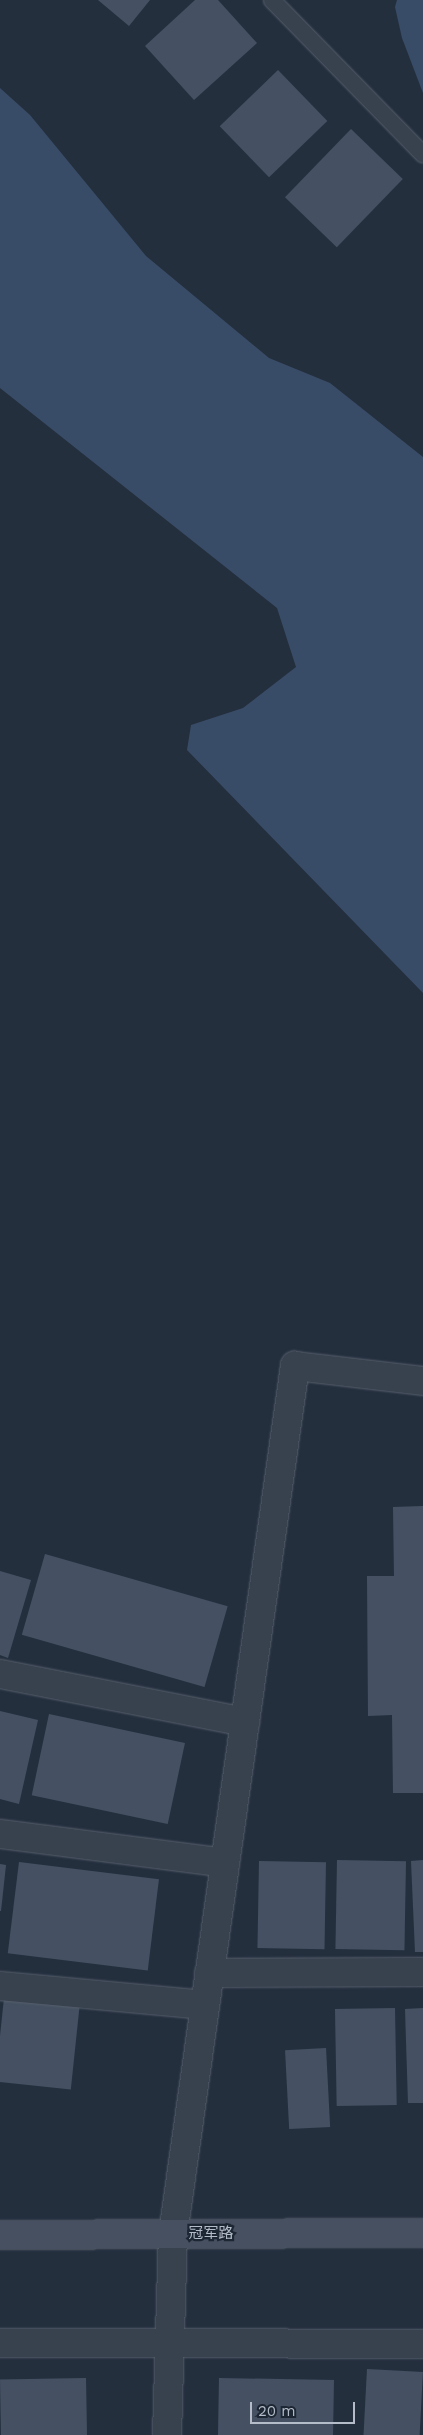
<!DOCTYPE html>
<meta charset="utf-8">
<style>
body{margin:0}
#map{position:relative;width:423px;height:2435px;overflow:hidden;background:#242f3e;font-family:"Work Sans","Noto Sans SC",sans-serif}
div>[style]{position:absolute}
.water>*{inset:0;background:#394c67}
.building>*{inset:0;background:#455162;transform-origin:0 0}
.roads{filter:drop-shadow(0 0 1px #565f6c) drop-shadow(0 0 1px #565f6c)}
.lane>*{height:16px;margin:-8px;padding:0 8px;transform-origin:8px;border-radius:8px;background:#38414e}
.street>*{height:28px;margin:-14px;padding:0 14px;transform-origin:14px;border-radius:14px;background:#38414e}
.secondary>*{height:28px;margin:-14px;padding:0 14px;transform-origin:14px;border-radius:14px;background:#465061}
span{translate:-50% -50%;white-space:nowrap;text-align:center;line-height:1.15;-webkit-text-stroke:4.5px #1d2633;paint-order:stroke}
.street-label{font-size:15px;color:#b4bcc9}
.scale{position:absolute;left:250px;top:2402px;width:105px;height:22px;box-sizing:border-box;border:2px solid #b4bcc9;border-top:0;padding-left:6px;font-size:15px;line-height:18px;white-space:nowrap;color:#b4bcc9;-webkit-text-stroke:4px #1d2633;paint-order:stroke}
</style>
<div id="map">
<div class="water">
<i style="clip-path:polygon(397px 0,423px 0,423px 93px,402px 38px,395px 7px)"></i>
<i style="clip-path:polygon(0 88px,30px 115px,146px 256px,269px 358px,330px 383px,423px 457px,423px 993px,187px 750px,191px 725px,243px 708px,296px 667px,277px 608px,0 388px)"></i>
</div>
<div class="building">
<i style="clip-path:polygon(98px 0,150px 0,129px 26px)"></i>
<i style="clip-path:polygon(195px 0,218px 0,257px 43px,194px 100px,145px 46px)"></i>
<i style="left:278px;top:70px;width:71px;height:81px;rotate:46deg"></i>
<i style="left:351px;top:129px;width:72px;height:95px;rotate:44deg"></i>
<i style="clip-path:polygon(423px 1506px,423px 1793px,393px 1793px,392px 1715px,368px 1716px,367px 1576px,394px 1576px,393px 1507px)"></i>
<i style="left:45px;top:1554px;width:190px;height:84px;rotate:16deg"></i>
<i style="clip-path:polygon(0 1571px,31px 1580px,8px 1658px,0 1655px)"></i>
<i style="clip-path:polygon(0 1711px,38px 1720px,19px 1804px,0 1799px)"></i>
<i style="left:49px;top:1714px;width:139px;height:83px;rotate:12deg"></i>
<i style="left:337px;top:1860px;width:69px;height:89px;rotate:1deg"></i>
<i style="clip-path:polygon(423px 1860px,423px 1952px,415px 1952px,411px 1861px)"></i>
<i style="left:259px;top:1861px;width:67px;height:87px;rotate:1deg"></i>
<i style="left:19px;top:1862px;width:141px;height:92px;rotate:7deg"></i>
<i style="clip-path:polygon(0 1864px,6px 1865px,1px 1911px,0 1911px)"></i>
<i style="left:4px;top:1998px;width:76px;height:84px;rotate:6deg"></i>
<i style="left:395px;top:2008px;width:97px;height:60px;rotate:89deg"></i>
<i style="clip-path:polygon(423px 2008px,423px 2103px,408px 2103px,405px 2009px)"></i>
<i style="left:326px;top:2048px;width:79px;height:41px;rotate:87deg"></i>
<i style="left:367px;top:2369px;width:56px;height:66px;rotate:3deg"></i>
<i style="left:86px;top:2378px;width:57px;height:86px;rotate:89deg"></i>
<i style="left:219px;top:2378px;width:115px;height:57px;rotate:1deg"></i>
</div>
<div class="roads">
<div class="lane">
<i style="left:272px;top:0;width:216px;rotate:45.6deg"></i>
</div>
<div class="street">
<i style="left:0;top:1674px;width:250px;rotate:11.1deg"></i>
<i style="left:0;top:1834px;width:227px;rotate:7.3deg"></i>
<i style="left:209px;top:1973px;width:214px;rotate:-0.3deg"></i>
<i style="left:0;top:1986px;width:206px;rotate:5.3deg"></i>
<i style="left:0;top:2343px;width:423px;rotate:0.1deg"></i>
<i style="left:167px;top:2435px;width:201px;rotate:-88.3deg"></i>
<i style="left:173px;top:2234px;width:877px;rotate:-82deg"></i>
<i style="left:295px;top:1366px;width:129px;rotate:6.7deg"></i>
</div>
<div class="secondary">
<i style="left:0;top:2235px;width:423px;rotate:-0.3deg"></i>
</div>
</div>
<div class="street-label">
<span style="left:211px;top:2234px">冠军路</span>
</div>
<div class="scale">20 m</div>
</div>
